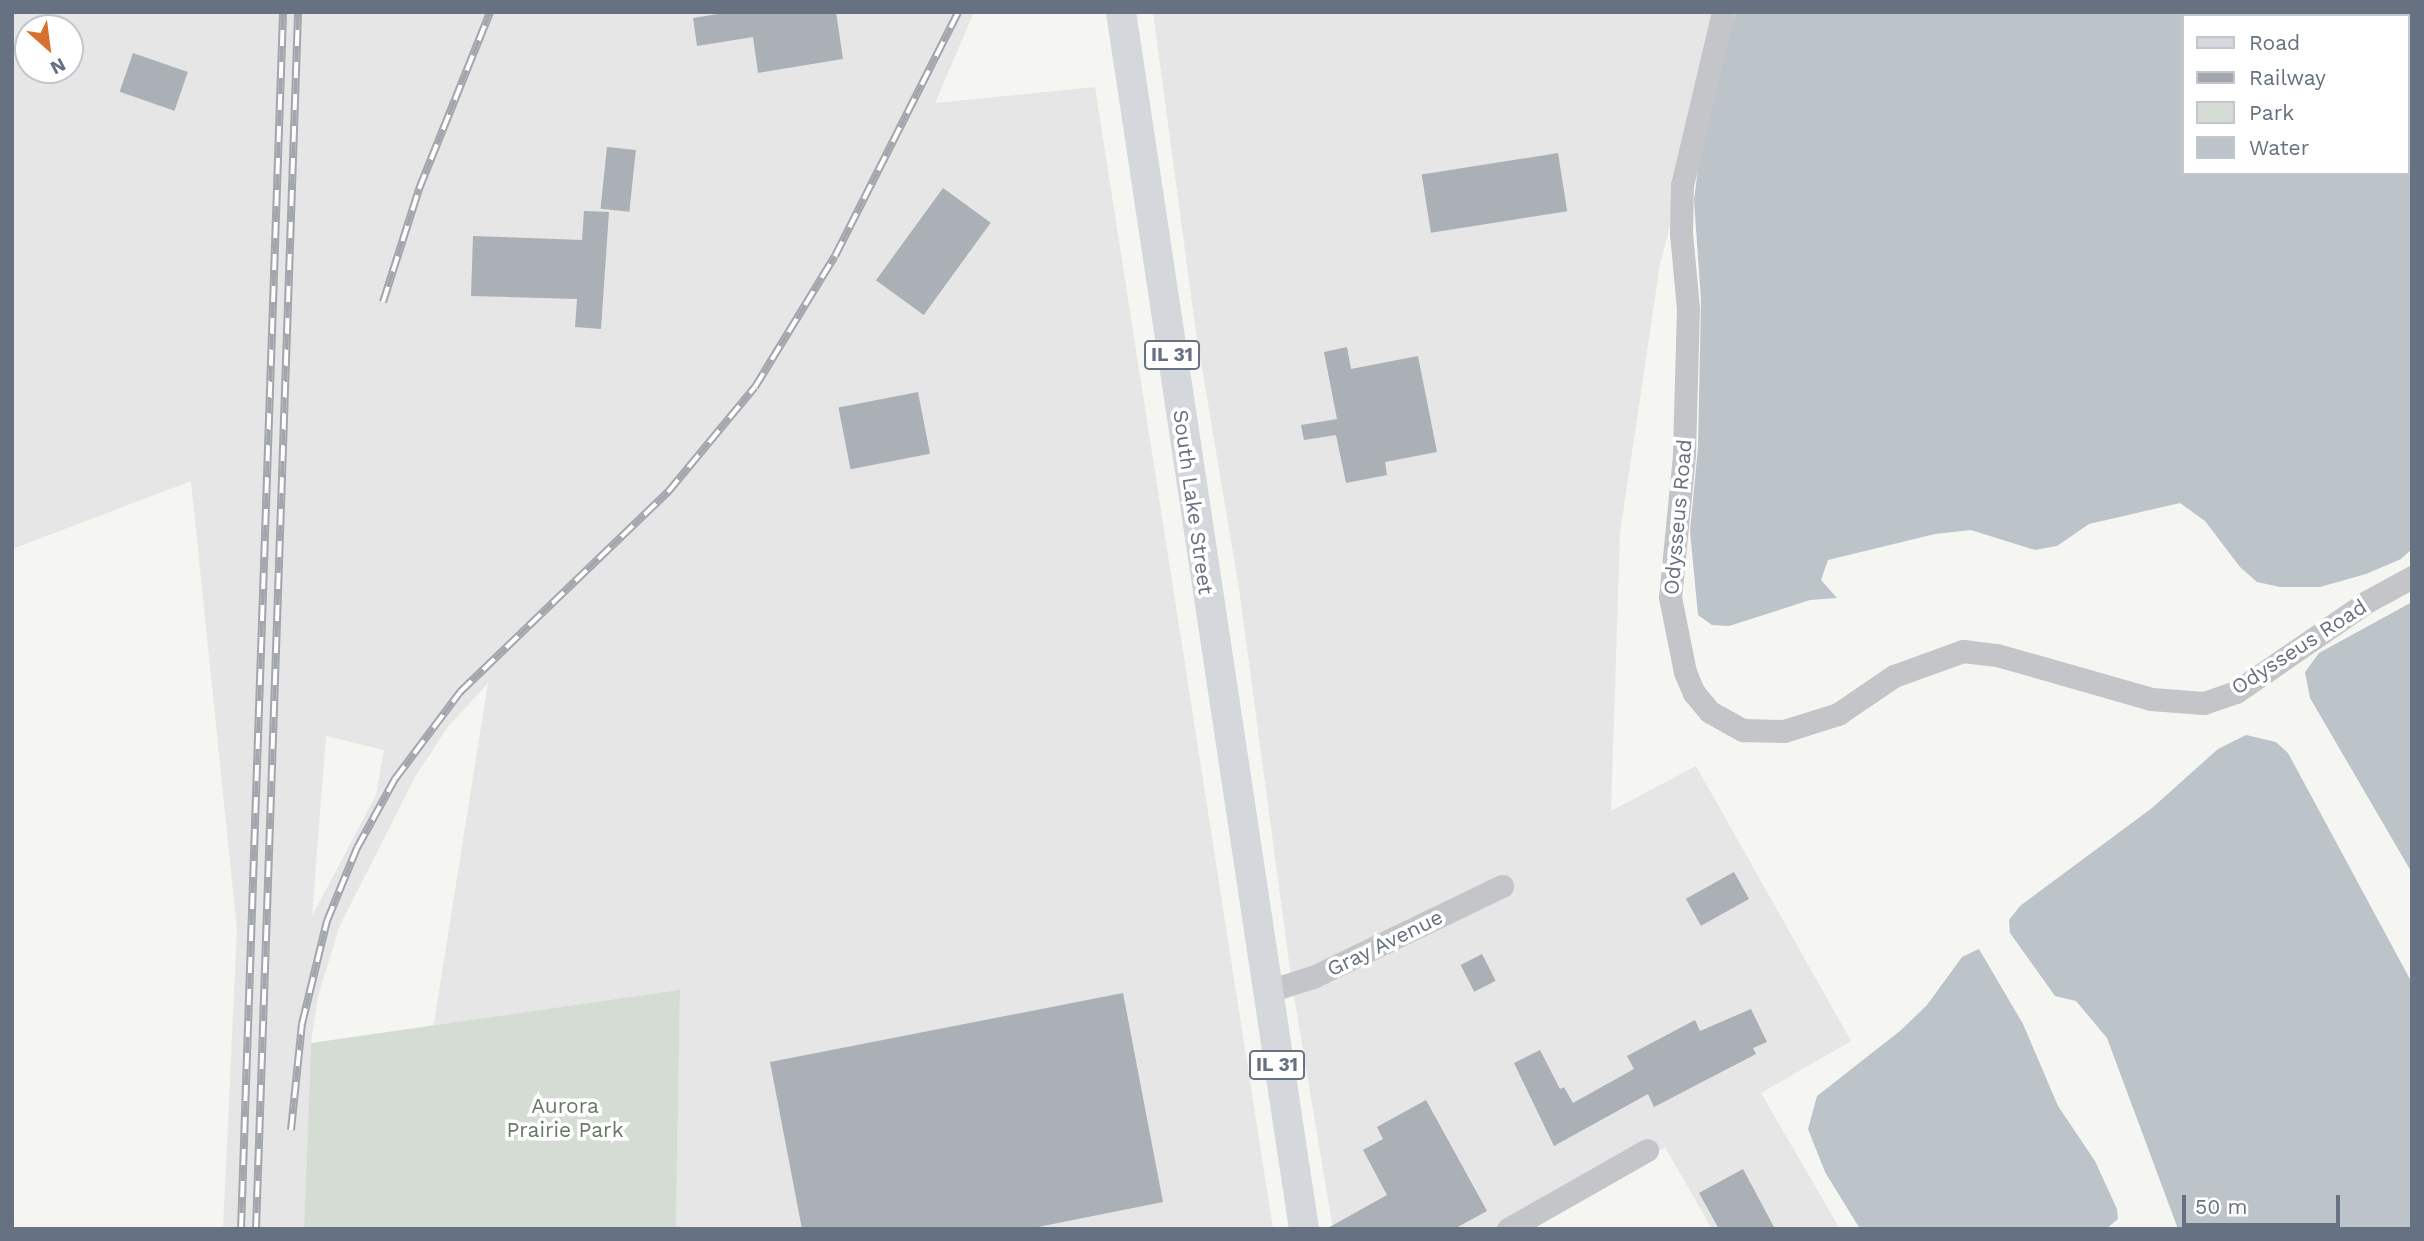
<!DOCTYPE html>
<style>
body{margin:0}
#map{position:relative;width:2424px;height:1241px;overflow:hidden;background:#f5f5f2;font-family:"Work Sans",sans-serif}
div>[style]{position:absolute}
.built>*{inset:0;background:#e5e6e5}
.green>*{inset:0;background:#d5dcd3}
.water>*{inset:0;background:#bcc4c9}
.building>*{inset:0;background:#aab0b6;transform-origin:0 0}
.minor>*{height:23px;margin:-11.5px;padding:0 11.5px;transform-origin:11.5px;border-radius:11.5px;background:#c3c5c9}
.major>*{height:30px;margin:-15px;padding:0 15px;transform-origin:15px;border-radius:15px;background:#d4d8dc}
.rail>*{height:8px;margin-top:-4px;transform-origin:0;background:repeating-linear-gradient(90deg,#fff 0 16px,#a3a7ad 0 32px);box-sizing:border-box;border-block:2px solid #a3a7ad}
span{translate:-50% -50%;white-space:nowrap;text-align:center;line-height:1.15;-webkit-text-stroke:7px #fff;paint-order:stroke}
.shield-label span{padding:2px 5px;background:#fff;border:2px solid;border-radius:5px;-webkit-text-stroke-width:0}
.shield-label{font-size:19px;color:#667181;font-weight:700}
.street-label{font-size:21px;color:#667181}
.park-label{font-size:21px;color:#657964}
.frame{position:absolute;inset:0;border:14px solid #667181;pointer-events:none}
.legend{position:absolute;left:2182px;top:14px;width:228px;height:161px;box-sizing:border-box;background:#fff;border:2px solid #c2c6cd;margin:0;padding:9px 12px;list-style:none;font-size:21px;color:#667181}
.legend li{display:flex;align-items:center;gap:14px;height:35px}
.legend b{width:35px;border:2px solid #c2c6cd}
.north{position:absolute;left:14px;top:14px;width:70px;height:70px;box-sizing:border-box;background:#fff;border:2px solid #c2c6cd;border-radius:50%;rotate:152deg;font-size:19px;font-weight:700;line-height:28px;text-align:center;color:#667181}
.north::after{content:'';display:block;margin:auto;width:24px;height:32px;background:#d8712f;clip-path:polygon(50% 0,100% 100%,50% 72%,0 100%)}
.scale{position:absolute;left:2182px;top:1195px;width:158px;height:32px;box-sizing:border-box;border:4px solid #667181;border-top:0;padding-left:9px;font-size:21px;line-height:24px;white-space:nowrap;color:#667181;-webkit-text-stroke:5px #fff;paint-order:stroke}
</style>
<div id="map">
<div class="built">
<i style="clip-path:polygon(evenodd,12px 12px,974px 12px,935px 103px,1095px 87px,1273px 1229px,676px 1229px,680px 993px,433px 1029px,488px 683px,447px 728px,415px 777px,340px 925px,318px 996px,311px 1043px,304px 1229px,223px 1229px,237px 930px,191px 481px,12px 549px,12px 12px,28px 28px,70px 28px,70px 70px,28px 70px,28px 28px,12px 12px,326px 736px,384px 750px,376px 795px,312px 916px,326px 736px)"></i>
<i style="clip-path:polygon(1153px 12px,1726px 12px,1660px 264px,1620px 533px,1611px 811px,1696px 766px,1851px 1041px,1761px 1093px,1840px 1229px,1712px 1229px,1665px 1147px,1523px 1229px,1333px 1229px,1292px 984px,1239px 588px,1196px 332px)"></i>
</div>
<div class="green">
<i style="clip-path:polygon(680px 990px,676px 1229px,304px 1229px,311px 1043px)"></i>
</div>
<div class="water">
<i style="clip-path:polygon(evenodd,1736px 12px,2412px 12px,2412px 549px,2401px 559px,2366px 574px,2320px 587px,2280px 587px,2257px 582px,2240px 567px,2205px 521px,2180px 503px,2089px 524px,2057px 546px,2035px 550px,1971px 530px,1935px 534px,1828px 560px,1821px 580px,1837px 598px,1810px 600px,1729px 626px,1712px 625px,1698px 615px,1690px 531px,1698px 447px,1701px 300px,1694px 200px,1706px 106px,1736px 12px,2184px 16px,2408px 16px,2408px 173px,2184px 173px,2184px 16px)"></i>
<i style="clip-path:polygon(2412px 602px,2412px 873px,2310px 698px,2305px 672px,2319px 653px)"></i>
<i style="clip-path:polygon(2246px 735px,2276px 742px,2288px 753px,2412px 983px,2412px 1229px,2178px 1229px,2107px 1038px,2076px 1001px,2055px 996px,2010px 933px,2009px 920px,2020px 906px,2152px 808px,2218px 749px)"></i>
<i style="clip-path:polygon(1979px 949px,2023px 1024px,2058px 1106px,2095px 1161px,2117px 1209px,2118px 1219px,2106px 1229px,1860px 1229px,1825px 1172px,1808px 1129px,1817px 1096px,1900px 1031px,1927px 1005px,1962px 957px)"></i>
</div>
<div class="building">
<i style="clip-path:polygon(730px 12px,836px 12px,843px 59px,758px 73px,753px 37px,697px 46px,693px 18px)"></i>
<i style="left:133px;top:53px;width:58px;height:41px;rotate:19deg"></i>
<i style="left:607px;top:147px;width:29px;height:62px;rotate:6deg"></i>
<i style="left:1558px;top:153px;width:59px;height:138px;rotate:81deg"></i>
<i style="left:943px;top:188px;width:59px;height:114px;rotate:36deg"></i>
<i style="clip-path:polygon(584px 211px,609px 212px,601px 329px,575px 327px,577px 299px,471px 296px,473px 236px,582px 240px)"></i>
<i style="clip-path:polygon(1347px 347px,1351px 369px,1418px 356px,1437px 452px,1385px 462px,1387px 475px,1346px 483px,1336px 435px,1304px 440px,1301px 425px,1337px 419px,1324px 352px)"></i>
<i style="left:918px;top:392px;width:63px;height:81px;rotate:79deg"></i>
<i style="left:1734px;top:872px;width:31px;height:55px;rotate:61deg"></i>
<i style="left:1482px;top:954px;width:30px;height:24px;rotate:63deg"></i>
<i style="clip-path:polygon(1123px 993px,1163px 1202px,1028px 1229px,802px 1229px,770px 1062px)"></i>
<i style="clip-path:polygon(1751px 1009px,1767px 1042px,1753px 1048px,1756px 1054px,1654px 1107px,1648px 1094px,1554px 1146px,1514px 1063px,1540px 1050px,1560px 1089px,1564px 1087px,1573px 1103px,1634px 1069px,1627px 1056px,1695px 1020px,1700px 1031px)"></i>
<i style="clip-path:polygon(1426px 1100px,1487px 1211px,1454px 1229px,1326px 1229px,1387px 1195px,1363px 1150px,1383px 1139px,1377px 1127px)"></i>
<i style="clip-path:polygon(1743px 1169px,1775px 1229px,1719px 1229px,1699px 1193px)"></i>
</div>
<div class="minor">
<i style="left:1723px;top:12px;width:178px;rotate:103.3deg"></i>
<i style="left:1682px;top:185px;width:48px;rotate:91.2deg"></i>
<i style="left:1681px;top:233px;width:75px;rotate:84.7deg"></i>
<i style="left:1688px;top:308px;width:147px;rotate:91.6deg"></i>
<i style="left:1684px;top:455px;width:143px;rotate:95.6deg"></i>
<i style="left:1670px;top:597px;width:76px;rotate:78.7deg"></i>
<i style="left:1685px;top:672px;width:23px;rotate:67deg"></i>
<i style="left:1694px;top:693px;width:25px;rotate:50deg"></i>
<i style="left:1710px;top:712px;width:38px;rotate:29deg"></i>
<i style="left:1743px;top:730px;width:41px;rotate:1.4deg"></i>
<i style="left:1784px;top:731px;width:57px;rotate:-17.5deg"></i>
<i style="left:1838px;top:714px;width:68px;rotate:-34.2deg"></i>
<i style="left:1894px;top:676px;width:73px;rotate:-19.9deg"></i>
<i style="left:1963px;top:651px;width:34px;rotate:7deg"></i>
<i style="left:1997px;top:655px;width:160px;rotate:15.9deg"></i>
<i style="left:2151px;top:699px;width:53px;rotate:4.3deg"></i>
<i style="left:2204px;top:703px;width:34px;rotate:-19deg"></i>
<i style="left:2236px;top:692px;width:160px;rotate:-34.6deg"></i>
<i style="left:2368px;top:601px;width:50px;rotate:-28.6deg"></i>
<i style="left:1265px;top:992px;width:50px;rotate:-17.4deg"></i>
<i style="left:1313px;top:977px;width:210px;rotate:-25.7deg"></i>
<i style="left:1508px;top:1229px;width:160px;rotate:-29.6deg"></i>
</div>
<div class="major">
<i style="left:1121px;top:12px;width:1231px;rotate:81.45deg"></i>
</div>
<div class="rail">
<i style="left:383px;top:302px;width:119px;rotate:-72.3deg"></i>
<i style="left:419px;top:189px;width:191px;rotate:-68.1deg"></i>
<i style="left:291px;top:1130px;width:107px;rotate:-84.1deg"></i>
<i style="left:302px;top:1024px;width:106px;rotate:-76.4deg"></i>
<i style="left:327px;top:921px;width:79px;rotate:-67.7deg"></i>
<i style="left:357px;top:848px;width:79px;rotate:-61.2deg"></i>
<i style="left:395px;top:779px;width:109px;rotate:-53.2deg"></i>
<i style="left:460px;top:692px;width:289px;rotate:-43.9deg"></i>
<i style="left:668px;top:492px;width:136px;rotate:-50.4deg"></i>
<i style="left:755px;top:387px;width:153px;rotate:-58.6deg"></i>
<i style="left:835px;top:256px;width:273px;rotate:-63.2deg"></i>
<i style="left:241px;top:1229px;width:1218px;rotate:-88.02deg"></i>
<i style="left:256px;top:1229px;width:1218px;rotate:-88.02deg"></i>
</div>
<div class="shield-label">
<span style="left:1172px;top:355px">IL 31</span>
<span style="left:1277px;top:1065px">IL 31</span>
</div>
<div class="street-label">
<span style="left:1193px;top:502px;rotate:82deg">South Lake Street</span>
<span style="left:1678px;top:517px;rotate:-85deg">Odysseus Road</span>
<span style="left:2299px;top:647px;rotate:-33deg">Odysseus Road</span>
<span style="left:1385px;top:943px;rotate:-26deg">Gray Avenue</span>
</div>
<div class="park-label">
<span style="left:565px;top:1118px">Aurora<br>Prairie Park</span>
</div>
<div class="frame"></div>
<ul class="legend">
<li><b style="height:9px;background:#d4d8dc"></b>Road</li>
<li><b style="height:9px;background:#a3a7ad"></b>Railway</li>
<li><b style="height:19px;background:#d5dcd3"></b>Park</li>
<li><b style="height:19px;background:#bcc4c9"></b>Water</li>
</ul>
<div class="north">N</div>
<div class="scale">50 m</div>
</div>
